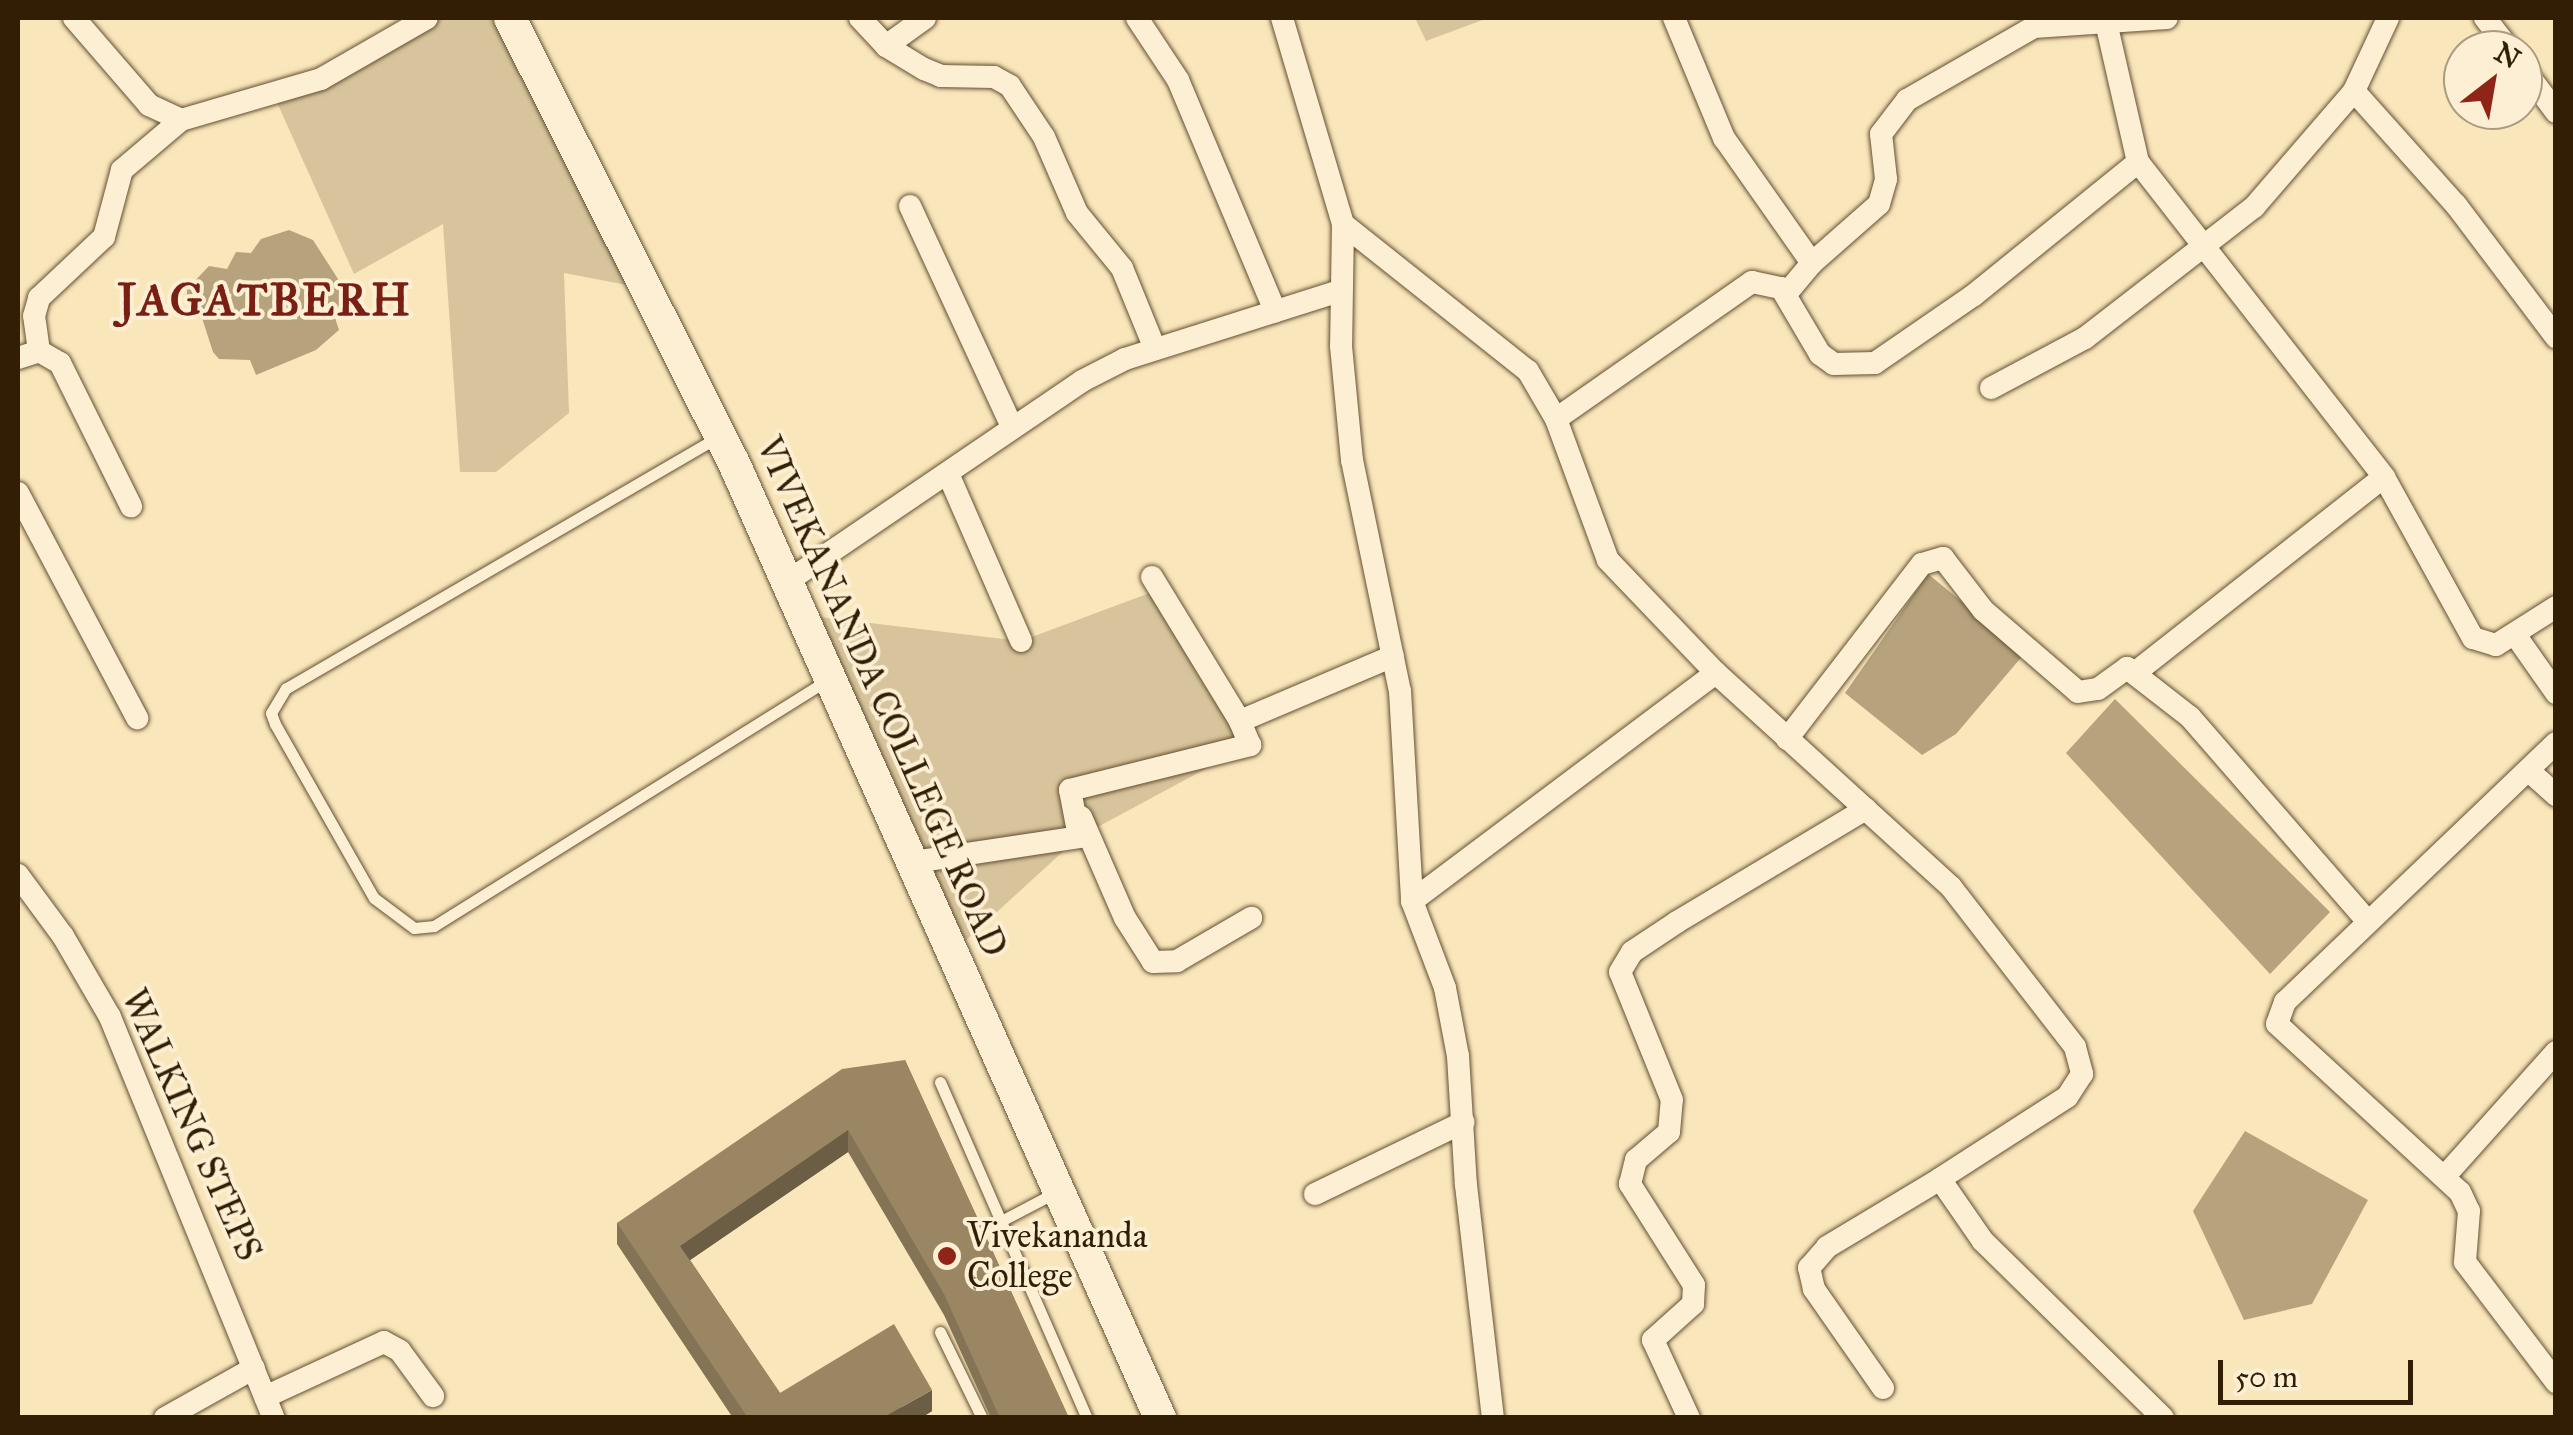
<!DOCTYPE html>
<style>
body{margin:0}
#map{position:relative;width:2573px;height:1435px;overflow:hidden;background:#fae6bb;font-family:"IM FELL Great Primer",serif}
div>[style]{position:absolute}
.green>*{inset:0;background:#d8c49c}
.water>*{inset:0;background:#b6a27d}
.roads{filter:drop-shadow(0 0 2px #635032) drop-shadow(0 0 2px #635032)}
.lane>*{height:11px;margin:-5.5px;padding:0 5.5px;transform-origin:5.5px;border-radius:5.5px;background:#fcefd3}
.street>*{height:22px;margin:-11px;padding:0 11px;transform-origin:11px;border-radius:11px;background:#fcefd3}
.secondary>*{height:32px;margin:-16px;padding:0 16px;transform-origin:16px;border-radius:16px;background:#fcefd3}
.wall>*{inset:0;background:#847355}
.shaded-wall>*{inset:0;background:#6c5e45}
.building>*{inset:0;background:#9a8663}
.dots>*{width:28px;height:28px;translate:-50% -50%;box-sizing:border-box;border:5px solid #fcefd3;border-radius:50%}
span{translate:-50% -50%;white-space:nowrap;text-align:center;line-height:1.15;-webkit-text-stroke:8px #fcefd3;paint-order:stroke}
.street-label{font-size:35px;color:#311e04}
.poi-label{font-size:35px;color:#311e04}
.left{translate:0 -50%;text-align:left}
.district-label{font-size:45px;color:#7a1f14;font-weight:700;letter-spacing:2.5px}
.frame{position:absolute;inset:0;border:20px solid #311e04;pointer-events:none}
.north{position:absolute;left:2443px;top:30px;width:100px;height:100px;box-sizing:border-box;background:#fcefd3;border:2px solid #ab9b80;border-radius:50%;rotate:31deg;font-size:28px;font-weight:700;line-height:40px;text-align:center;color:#311e04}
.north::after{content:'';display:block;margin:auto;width:35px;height:45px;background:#8f2418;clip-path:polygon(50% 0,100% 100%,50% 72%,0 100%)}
.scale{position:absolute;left:2218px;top:1360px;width:195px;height:45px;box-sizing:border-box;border:5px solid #311e04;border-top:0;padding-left:12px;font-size:30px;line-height:35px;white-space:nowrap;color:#311e04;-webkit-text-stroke:8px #fcefd3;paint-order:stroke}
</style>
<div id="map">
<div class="green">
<i style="clip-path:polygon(433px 18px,503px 18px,648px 289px,564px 273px,569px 413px,496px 472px,460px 472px,443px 224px,354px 274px,275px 98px)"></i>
<i style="clip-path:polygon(1415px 18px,1488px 18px,1426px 41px)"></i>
<i style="clip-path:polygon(1155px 591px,1250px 745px,1079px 837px,952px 953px,803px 615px,1021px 641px)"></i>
</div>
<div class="water">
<i style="clip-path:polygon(289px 230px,313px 240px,338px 279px,344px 295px,334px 315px,339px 330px,316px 350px,256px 375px,250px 360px,219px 359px,213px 352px,202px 318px,187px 317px,187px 289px,209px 266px,227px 269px,236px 252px,251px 253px,261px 239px)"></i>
<i style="clip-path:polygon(1928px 574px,2025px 653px,1956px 734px,1922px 755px,1845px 693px)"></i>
<i style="clip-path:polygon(2115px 699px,2330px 912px,2270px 974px,2066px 753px)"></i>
<i style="clip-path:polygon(2245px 1131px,2368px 1200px,2312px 1304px,2244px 1320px,2193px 1211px)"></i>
</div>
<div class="roads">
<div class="lane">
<i style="left:718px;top:437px;width:500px;rotate:149.8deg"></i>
<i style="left:286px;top:688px;width:29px;rotate:121deg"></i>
<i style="left:271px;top:713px;width:12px;rotate:70deg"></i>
<i style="left:275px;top:724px;width:200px;rotate:60.4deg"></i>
<i style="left:374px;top:898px;width:50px;rotate:36.9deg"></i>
<i style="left:414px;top:928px;width:20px;rotate:-6deg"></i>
<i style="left:434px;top:926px;width:464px;rotate:-32deg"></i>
<i style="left:940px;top:1082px;width:367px;rotate:66.4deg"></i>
<i style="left:1003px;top:1220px;width:60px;rotate:-27.8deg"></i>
<i style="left:940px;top:1332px;width:96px;rotate:64deg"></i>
</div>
<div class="street">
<i style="left:74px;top:18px;width:115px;rotate:49.2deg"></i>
<i style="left:149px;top:105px;width:35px;rotate:25deg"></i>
<i style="left:181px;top:120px;width:146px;rotate:-16.3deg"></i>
<i style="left:321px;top:79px;width:122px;rotate:-29.9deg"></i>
<i style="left:860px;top:18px;width:38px;rotate:47deg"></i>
<i style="left:886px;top:46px;width:44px;rotate:31.2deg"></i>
<i style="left:924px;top:69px;width:18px;rotate:22deg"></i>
<i style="left:941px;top:76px;width:53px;rotate:1.1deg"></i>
<i style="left:994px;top:77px;width:18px;rotate:29deg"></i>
<i style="left:1010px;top:86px;width:61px;rotate:56.3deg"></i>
<i style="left:1044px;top:137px;width:83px;rotate:66.5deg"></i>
<i style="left:1077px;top:213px;width:71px;rotate:50.7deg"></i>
<i style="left:1122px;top:268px;width:87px;rotate:67.8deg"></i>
<i style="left:1137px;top:18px;width:74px;rotate:56.5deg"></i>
<i style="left:1178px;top:80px;width:251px;rotate:67.2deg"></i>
<i style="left:1282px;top:18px;width:215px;rotate:73.5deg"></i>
<i style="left:1343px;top:224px;width:122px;rotate:90.9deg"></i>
<i style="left:1341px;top:346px;width:115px;rotate:84.5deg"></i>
<i style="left:1352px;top:460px;width:236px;rotate:78.3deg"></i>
<i style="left:1400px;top:691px;width:210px;rotate:86.7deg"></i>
<i style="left:1412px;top:901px;width:93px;rotate:69.2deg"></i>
<i style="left:1445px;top:988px;width:69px;rotate:79.2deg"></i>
<i style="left:1458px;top:1056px;width:129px;rotate:86.5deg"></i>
<i style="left:1466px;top:1185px;width:235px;rotate:83.4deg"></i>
<i style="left:1674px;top:18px;width:130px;rotate:67.4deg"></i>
<i style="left:1724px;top:138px;width:153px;rotate:54.9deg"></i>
<i style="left:1812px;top:263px;width:40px;rotate:130deg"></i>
<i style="left:2105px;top:18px;width:148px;rotate:77.1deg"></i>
<i style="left:2138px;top:162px;width:400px;rotate:52deg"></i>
<i style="left:2384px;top:477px;width:184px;rotate:61.1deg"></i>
<i style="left:2473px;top:638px;width:24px;rotate:17deg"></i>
<i style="left:2496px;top:645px;width:71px;rotate:-32.3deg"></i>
<i style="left:2485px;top:18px;width:41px;rotate:52deg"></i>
<i style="left:886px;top:46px;width:48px;rotate:-35.7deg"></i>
<i style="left:2523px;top:68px;width:55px;rotate:53.1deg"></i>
<i style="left:2354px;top:91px;width:153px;rotate:48.2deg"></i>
<i style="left:2456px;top:205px;width:166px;rotate:52.9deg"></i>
<i style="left:910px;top:206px;width:243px;rotate:65.2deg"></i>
<i style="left:1343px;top:224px;width:236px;rotate:38.5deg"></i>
<i style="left:1528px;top:371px;width:56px;rotate:59.7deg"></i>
<i style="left:1556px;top:419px;width:150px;rotate:69.8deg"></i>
<i style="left:1608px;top:560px;width:156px;rotate:46.3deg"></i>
<i style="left:1716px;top:673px;width:318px;rotate:42.3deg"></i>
<i style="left:1951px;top:887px;width:202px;rotate:52.2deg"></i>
<i style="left:2075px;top:1047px;width:28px;rotate:75deg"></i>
<i style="left:2082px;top:1074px;width:27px;rotate:123deg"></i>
<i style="left:2067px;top:1097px;width:151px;rotate:147.2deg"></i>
<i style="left:1940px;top:1179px;width:75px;rotate:55.3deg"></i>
<i style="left:1983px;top:1241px;width:252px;rotate:44.5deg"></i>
<i style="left:1812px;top:263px;width:89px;rotate:-41.4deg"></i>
<i style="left:1879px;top:204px;width:26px;rotate:-74deg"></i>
<i style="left:1886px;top:179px;width:45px;rotate:-96.3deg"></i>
<i style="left:1881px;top:134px;width:43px;rotate:-52.6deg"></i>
<i style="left:1907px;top:100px;width:146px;rotate:-29.9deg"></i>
<i style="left:2034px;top:27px;width:133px;rotate:-3.9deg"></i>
<i style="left:39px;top:351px;width:35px;rotate:-98deg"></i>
<i style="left:34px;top:316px;width:19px;rotate:-74deg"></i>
<i style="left:39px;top:298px;width:89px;rotate:-43.2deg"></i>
<i style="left:104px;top:237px;width:69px;rotate:-75deg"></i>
<i style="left:122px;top:170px;width:77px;rotate:-40.3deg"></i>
<i style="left:18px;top:358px;width:22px;rotate:-18deg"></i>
<i style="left:39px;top:351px;width:24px;rotate:30deg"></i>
<i style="left:60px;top:363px;width:160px;rotate:63.6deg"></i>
<i style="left:1991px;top:388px;width:106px;rotate:-28deg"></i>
<i style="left:2085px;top:338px;width:214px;rotate:-37.8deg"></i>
<i style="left:2254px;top:207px;width:153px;rotate:-49.2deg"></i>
<i style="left:2354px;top:91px;width:81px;rotate:-65deg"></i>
<i style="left:1556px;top:419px;width:239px;rotate:-35deg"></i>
<i style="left:1752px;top:282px;width:30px;rotate:12deg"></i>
<i style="left:1781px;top:288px;width:77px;rotate:59.4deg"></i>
<i style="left:1820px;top:354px;width:17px;rotate:36deg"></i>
<i style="left:1834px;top:364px;width:41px;rotate:-1.4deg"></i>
<i style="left:1875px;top:363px;width:120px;rotate:-34.5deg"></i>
<i style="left:1974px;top:295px;width:211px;rotate:-39deg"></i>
<i style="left:949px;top:476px;width:180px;rotate:66.4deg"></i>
<i style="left:18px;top:493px;width:255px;rotate:62.1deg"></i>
<i style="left:1152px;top:577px;width:169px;rotate:58.6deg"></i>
<i style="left:788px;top:581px;width:356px;rotate:-34.2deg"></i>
<i style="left:1082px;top:381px;width:48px;rotate:-27.1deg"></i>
<i style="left:1125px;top:359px;width:225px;rotate:-17.6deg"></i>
<i style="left:2516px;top:636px;width:70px;rotate:54.9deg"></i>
<i style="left:2136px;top:672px;width:315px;rotate:-38.2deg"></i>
<i style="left:1787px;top:739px;width:221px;rotate:-52.4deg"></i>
<i style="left:1922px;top:564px;width:22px;rotate:-16deg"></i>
<i style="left:1943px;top:558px;width:66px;rotate:52.4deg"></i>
<i style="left:1983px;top:610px;width:125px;rotate:40.8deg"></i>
<i style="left:2078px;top:692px;width:20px;rotate:-9deg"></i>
<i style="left:2098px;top:689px;width:36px;rotate:-36deg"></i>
<i style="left:2127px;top:668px;width:80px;rotate:37.9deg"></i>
<i style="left:2190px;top:717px;width:271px;rotate:49deg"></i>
<i style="left:2556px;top:743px;width:375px;rotate:136.3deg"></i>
<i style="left:2285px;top:1002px;width:23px;rotate:110deg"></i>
<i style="left:2277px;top:1024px;width:248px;rotate:42.6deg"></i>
<i style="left:2460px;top:1192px;width:21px;rotate:65deg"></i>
<i style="left:2469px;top:1211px;width:51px;rotate:94.5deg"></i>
<i style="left:2465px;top:1262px;width:151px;rotate:52.8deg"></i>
<i style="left:2528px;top:770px;width:38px;rotate:42deg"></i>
<i style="left:1081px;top:817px;width:110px;rotate:66.5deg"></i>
<i style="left:1125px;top:918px;width:52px;rotate:57.5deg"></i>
<i style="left:1153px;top:962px;width:24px;rotate:-2deg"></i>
<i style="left:1177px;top:961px;width:86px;rotate:-30.2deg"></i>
<i style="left:914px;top:862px;width:167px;rotate:-8.6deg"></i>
<i style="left:1079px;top:837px;width:48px;rotate:-100.8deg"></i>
<i style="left:1070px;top:790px;width:186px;rotate:-14deg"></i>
<i style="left:1250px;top:745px;width:26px;rotate:-113deg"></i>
<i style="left:1240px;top:721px;width:166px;rotate:-23deg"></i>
<i style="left:18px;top:875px;width:76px;rotate:53.6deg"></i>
<i style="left:63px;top:936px;width:94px;rotate:59.9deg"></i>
<i style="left:110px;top:1017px;width:433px;rotate:67.8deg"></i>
<i style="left:1412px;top:901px;width:380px;rotate:-36.9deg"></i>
<i style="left:2445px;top:1176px;width:166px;rotate:-48.2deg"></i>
<i style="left:1315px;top:1194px;width:165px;rotate:-25.8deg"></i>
<i style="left:1883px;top:1388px;width:121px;rotate:-124.9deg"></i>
<i style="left:1814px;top:1289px;width:22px;rotate:-103deg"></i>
<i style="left:1809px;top:1268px;width:28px;rotate:-49deg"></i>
<i style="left:1827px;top:1247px;width:132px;rotate:-31deg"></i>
<i style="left:265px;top:1397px;width:131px;rotate:-24.8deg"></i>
<i style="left:384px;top:1342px;width:18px;rotate:29deg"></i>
<i style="left:400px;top:1351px;width:56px;rotate:53.7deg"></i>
<i style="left:165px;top:1418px;width:102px;rotate:-29.3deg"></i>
<i style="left:1689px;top:1418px;width:86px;rotate:-114.8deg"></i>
<i style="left:1653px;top:1340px;width:54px;rotate:-42deg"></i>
<i style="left:1693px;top:1304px;width:19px;rotate:-87deg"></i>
<i style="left:1694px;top:1285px;width:120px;rotate:-122.4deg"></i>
<i style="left:1630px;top:1184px;width:25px;rotate:-76deg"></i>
<i style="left:1636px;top:1160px;width:43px;rotate:-40.3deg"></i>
<i style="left:1669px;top:1132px;width:32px;rotate:-85deg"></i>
<i style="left:1672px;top:1100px;width:138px;rotate:-112.1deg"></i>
<i style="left:1620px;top:972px;width:23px;rotate:-59deg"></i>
<i style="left:1632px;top:952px;width:54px;rotate:-33.7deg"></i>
<i style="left:1677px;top:922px;width:220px;rotate:-30.9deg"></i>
</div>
<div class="secondary">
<i style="left:510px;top:18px;width:496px;rotate:63.3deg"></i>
<i style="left:733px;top:461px;width:1048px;rotate:65.95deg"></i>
</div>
</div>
<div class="wall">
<i style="clip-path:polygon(905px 1060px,1069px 1418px,991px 1418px,944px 1315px,848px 1152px,690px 1260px,780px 1393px,932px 1411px,921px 1418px,733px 1418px,617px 1244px,617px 1223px)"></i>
</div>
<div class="shaded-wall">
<i style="clip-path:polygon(848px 1130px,848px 1152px,680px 1267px,680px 1246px)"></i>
<i style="clip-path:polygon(932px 1390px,932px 1411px,921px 1418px,882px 1418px)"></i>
</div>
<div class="building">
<i style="clip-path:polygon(905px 1060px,1069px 1418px,1000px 1418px,944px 1294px,848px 1130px,680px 1246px,780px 1393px,894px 1324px,932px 1390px,882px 1418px,748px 1418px,617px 1223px,842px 1069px)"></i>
</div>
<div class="dots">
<i style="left:947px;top:1256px;background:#8f2418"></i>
</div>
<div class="street-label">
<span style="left:881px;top:697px;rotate:66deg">VIVEKANANDA COLLEGE ROAD</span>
<span style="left:191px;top:1125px;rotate:66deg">WALKING STEPS</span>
</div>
<div class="poi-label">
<span class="left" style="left:967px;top:1256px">Vivekananda<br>College</span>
</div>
<div class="district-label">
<span style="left:265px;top:300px">JAGATBERH</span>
</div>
<div class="frame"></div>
<div class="north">N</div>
<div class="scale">50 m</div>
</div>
